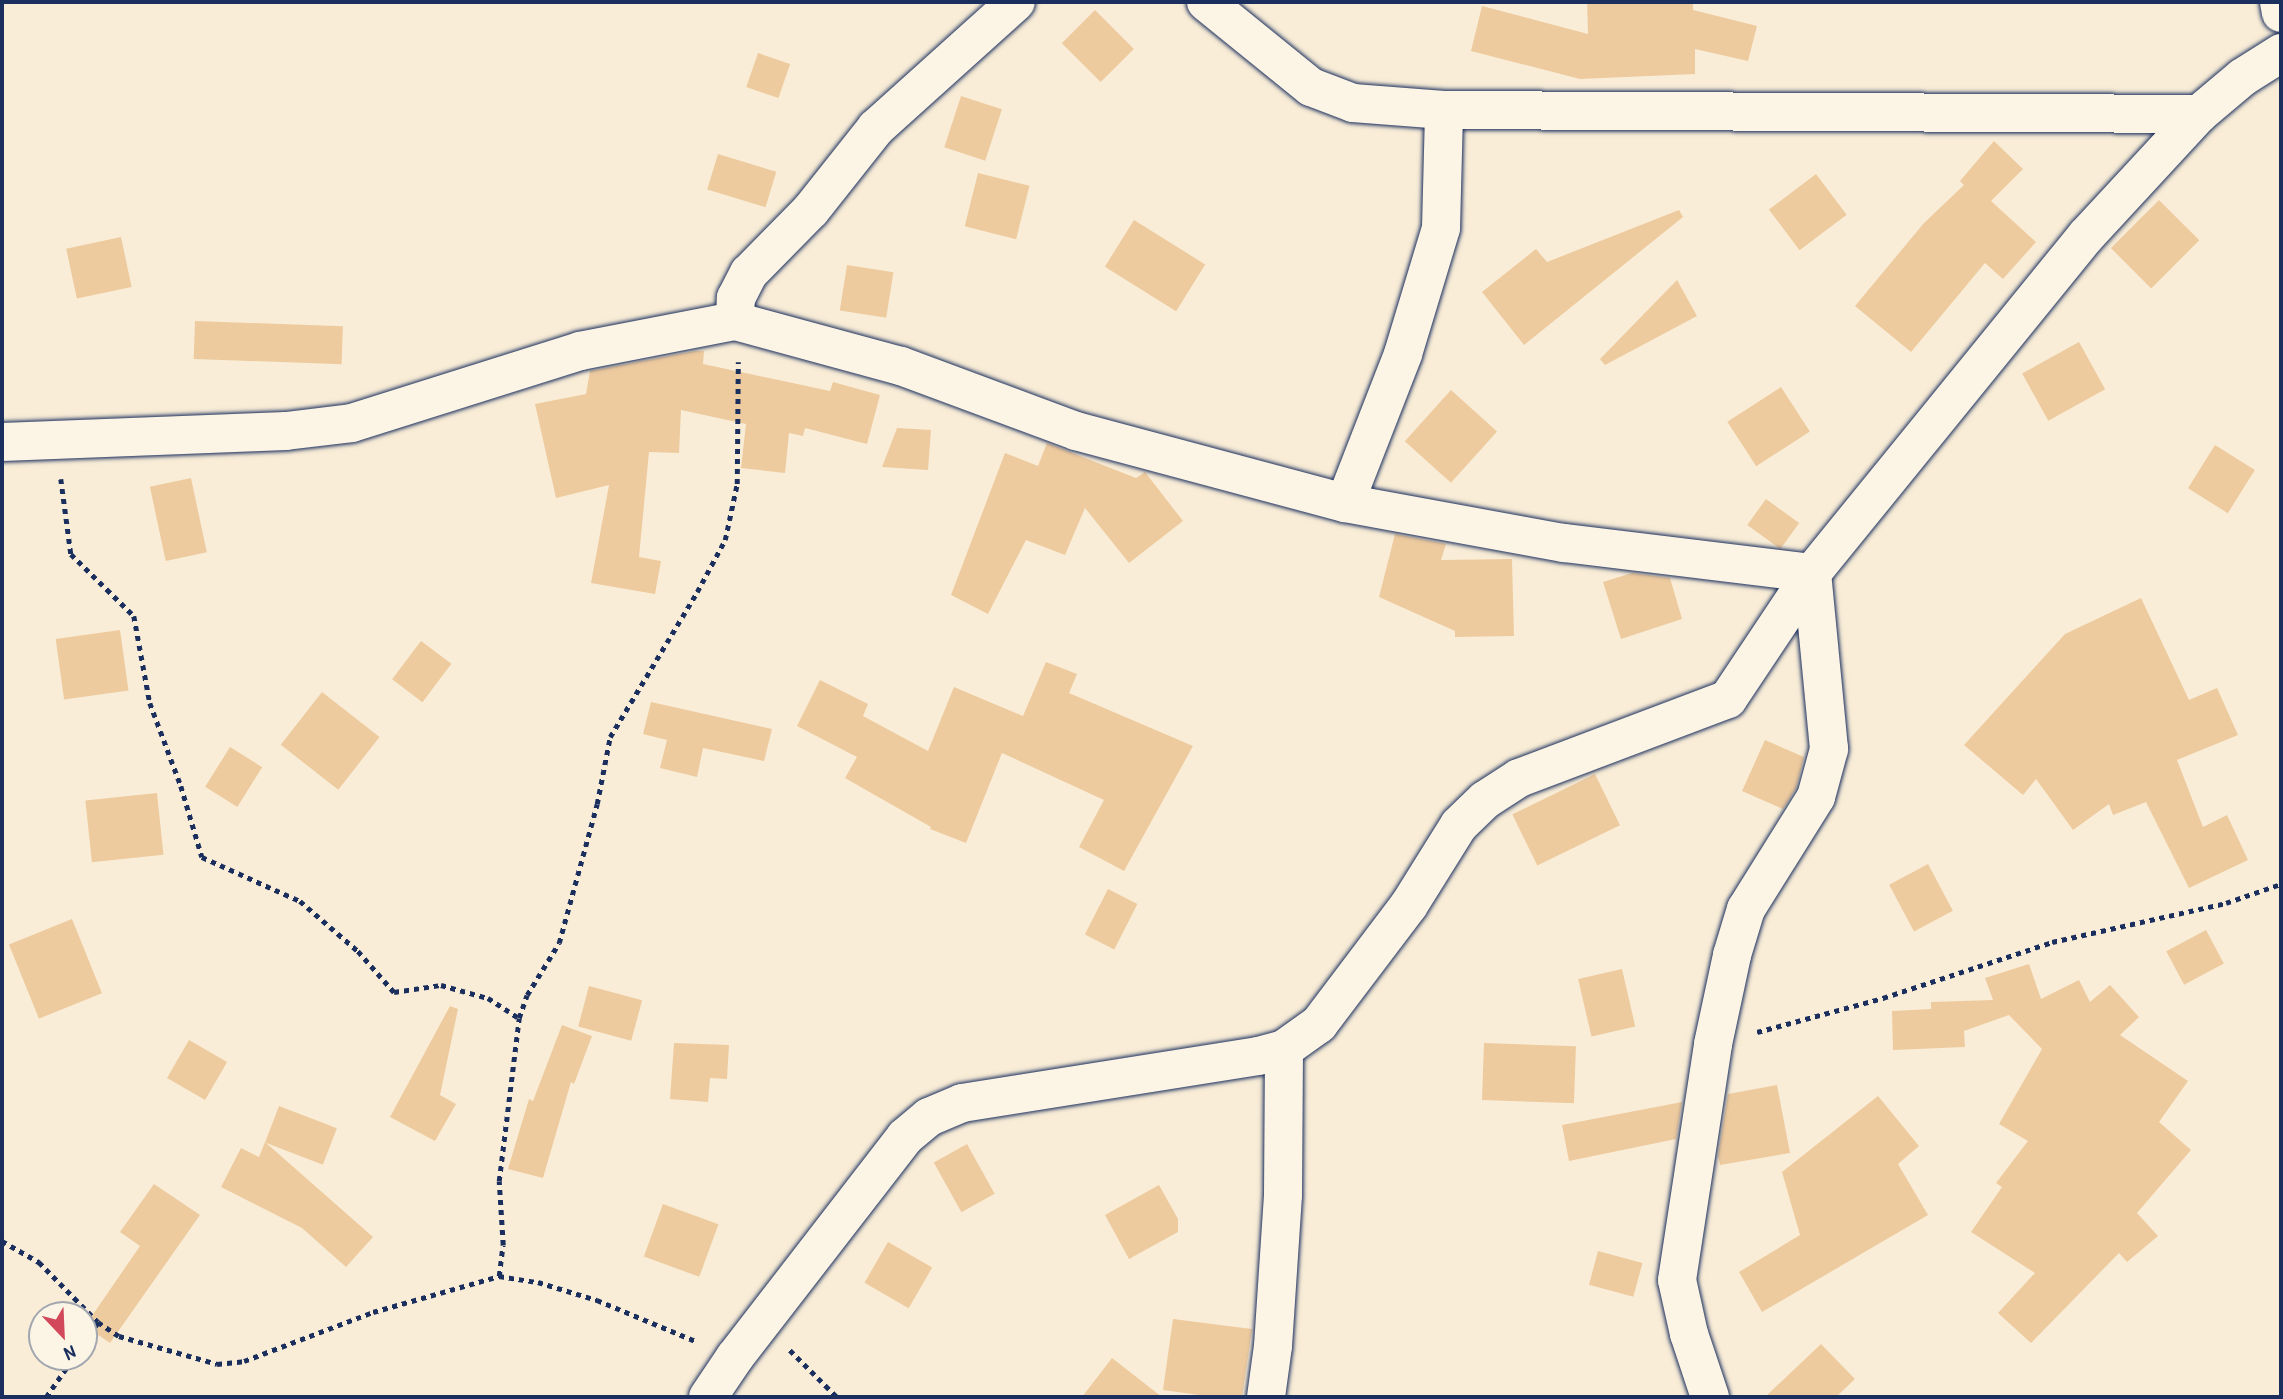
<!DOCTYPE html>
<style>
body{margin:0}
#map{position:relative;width:2283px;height:1399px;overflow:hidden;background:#f9edd7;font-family:"Patrick Hand",sans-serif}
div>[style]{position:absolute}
.building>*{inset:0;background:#eecb9f;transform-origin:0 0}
.path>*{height:4.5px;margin-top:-2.25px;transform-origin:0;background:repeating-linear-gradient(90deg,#1b2f5e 0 5px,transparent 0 10px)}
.roads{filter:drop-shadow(0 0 2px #1b2f5e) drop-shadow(0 0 2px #1b2f5e)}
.minor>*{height:38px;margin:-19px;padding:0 19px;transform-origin:19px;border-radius:19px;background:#fcf5e5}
span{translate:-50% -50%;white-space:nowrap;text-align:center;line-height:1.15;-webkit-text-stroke:6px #fcf5e5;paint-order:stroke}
.frame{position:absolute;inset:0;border:4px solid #1b2f5e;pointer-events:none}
.north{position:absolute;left:28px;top:1301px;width:70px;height:70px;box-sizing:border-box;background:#fcf5e5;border:2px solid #a2a6af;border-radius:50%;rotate:157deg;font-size:19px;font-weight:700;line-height:28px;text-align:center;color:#1b2f5e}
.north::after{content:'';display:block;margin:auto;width:24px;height:32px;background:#d1495b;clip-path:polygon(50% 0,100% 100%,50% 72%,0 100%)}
</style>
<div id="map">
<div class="building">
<i style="clip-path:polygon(1587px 2px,1693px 2px,1693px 10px,1757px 26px,1748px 61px,1695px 49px,1695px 74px,1580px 79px,1471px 51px,1482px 6px,1588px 34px)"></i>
<i style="left:1095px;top:10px;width:55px;height:47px;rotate:45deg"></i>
<i style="left:758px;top:53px;width:34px;height:36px;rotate:19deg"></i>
<i style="left:961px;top:96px;width:43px;height:54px;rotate:18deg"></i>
<i style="clip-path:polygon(1994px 141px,2023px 169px,1991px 201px,2036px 242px,2003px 279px,1985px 263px,1911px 352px,1855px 306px,1924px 223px,1964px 185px,1960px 181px)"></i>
<i style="left:718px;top:154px;width:61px;height:37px;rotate:17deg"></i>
<i style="left:978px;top:173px;width:53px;height:55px;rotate:14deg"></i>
<i style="left:1816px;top:174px;width:51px;height:59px;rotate:53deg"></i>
<i style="left:2159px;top:200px;width:57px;height:68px;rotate:45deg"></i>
<i style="clip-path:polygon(1679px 210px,1683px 217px,1524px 345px,1482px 292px,1536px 249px,1547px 262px)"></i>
<i style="left:1134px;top:220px;width:84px;height:55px;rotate:32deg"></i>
<i style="left:121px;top:237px;width:51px;height:56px;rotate:78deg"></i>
<i style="left:847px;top:265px;width:47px;height:46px;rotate:9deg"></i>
<i style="clip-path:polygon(1677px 280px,1697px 316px,1605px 365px,1600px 359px)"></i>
<i style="left:195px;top:321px;width:148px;height:38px;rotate:2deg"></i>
<i style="left:2079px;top:342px;width:54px;height:65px;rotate:61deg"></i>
<i style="clip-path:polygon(695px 351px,704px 351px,703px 364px,830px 391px,833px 382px,880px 395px,867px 444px,805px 428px,803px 436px,789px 433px,785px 473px,741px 468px,746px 424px,681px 410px,679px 453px,649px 452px,639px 557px,661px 561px,655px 594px,591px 583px,609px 485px,556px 498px,535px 404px,586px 394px,590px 371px)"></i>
<i style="left:1781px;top:387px;width:53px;height:64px;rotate:57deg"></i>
<i style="left:1451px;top:390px;width:62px;height:69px;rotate:42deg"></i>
<i style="clip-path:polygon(897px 428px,931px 430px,928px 470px,882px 467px)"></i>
<i style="clip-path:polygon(1047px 443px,1136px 478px,1145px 472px,1183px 521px,1129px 563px,1085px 508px,1065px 555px,1026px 540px,988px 614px,951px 595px,1005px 453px,1038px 466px)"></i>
<i style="left:2215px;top:445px;width:47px;height:51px;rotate:32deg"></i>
<i style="left:191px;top:478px;width:76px;height:42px;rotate:78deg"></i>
<i style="left:1766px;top:499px;width:41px;height:32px;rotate:36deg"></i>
<i style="clip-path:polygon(1395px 534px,1446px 544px,1441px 560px,1512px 559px,1514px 636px,1455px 637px,1455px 631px,1379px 597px)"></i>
<i style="clip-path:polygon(1632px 573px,1670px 578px,1682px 619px,1621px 639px,1603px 582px)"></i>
<i style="clip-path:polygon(2141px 598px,2189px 700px,2217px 688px,2238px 735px,2177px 760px,2203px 827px,2227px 815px,2248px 860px,2189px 888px,2146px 802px,2113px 815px,2109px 804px,2073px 830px,2036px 779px,2023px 795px,1964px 745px,2065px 634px)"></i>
<i style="left:120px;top:630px;width:61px;height:65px;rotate:82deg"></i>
<i style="left:421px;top:641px;width:38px;height:48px;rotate:37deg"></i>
<i style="clip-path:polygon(1046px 662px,1077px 674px,1069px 693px,1193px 746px,1124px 871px,1079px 847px,1104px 800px,1002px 753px,966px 843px,930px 829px,931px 827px,845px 778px,857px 757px,797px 726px,820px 680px,868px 704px,863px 716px,928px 751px,954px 687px,1023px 716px)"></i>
<i style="left:322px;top:692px;width:73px;height:67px;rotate:38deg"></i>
<i style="clip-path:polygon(651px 702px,772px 729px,764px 761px,703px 748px,697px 777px,660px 768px,667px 740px,643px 734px)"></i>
<i style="clip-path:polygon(1765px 740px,1804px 757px,1796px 788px,1783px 809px,1742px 791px)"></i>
<i style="left:230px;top:747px;width:38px;height:47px;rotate:32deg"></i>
<i style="left:1595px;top:774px;width:57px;height:92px;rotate:64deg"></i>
<i style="left:157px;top:793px;width:62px;height:72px;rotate:84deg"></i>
<i style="left:1928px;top:864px;width:53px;height:44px;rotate:62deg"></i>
<i style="left:1108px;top:889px;width:33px;height:51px;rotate:27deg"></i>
<i style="left:72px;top:919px;width:80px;height:68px;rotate:68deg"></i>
<i style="left:2206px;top:930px;width:38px;height:45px;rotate:62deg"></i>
<i style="clip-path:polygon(2029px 964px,2041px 999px,2079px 980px,2090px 1002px,2110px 985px,2139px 1017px,2120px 1035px,2188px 1081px,2159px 1122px,2191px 1150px,2137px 1213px,2158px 1236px,2127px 1262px,2119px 1253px,2031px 1343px,1998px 1313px,2035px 1273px,1971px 1232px,2002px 1187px,1996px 1183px,2028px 1141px,1999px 1124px,2042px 1049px,2009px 1015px,1964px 1031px,1965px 1047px,1893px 1050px,1892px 1011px,1931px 1009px,1931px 1002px,1993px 1000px,1985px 978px)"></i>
<i style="left:1622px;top:969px;width:59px;height:45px;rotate:77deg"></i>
<i style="left:589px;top:986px;width:55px;height:42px;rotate:15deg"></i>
<i style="clip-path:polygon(450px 1006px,458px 1009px,440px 1095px,456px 1104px,435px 1141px,390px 1117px)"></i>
<i style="clip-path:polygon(562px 1025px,592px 1036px,574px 1084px,571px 1082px,543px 1178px,508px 1169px,529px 1099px,533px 1101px)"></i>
<i style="left:189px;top:1040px;width:44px;height:44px;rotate:30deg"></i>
<i style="clip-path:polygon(674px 1043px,729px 1045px,727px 1079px,710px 1078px,708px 1102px,670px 1099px)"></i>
<i style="left:1484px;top:1043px;width:92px;height:57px;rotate:2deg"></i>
<i style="clip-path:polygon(1777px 1085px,1790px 1153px,1720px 1165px,1718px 1155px,1728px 1094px)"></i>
<i style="clip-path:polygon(1878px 1096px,1919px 1146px,1898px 1164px,1928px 1215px,1762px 1312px,1739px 1272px,1800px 1235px,1782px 1172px)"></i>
<i style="clip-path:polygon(1682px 1102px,1676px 1139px,1569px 1161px,1562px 1125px)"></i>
<i style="left:279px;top:1106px;width:62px;height:39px;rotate:21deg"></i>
<i style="clip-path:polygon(265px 1142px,373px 1237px,346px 1267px,302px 1228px,221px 1187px,241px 1148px,259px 1157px)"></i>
<i style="left:967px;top:1144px;width:57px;height:38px;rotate:61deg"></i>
<i style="clip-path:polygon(154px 1184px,200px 1215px,110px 1343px,85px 1326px,140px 1246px,120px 1232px)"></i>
<i style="clip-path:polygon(1159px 1185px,1178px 1219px,1178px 1232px,1129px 1259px,1105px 1215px)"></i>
<i style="left:663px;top:1204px;width:59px;height:56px;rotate:20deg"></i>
<i style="left:888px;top:1242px;width:51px;height:47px;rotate:30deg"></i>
<i style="left:1598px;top:1251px;width:46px;height:35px;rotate:15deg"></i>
<i style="clip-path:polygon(1173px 1319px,1252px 1329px,1242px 1397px,1213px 1397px,1163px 1390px)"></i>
<i style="clip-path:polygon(1821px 1344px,1855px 1379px,1836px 1397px,1765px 1397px)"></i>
<i style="clip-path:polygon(1112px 1358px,1162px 1397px,1082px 1397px)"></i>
</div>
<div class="path">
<i style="left:61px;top:479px;width:76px;rotate:82.4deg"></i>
<i style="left:71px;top:554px;width:88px;rotate:44.5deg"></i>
<i style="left:134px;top:616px;width:88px;rotate:79.6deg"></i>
<i style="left:150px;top:703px;width:89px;rotate:69.5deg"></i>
<i style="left:181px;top:786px;width:74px;rotate:73.5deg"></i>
<i style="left:202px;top:857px;width:107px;rotate:24.2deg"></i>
<i style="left:300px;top:901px;width:77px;rotate:40.8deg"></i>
<i style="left:358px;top:951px;width:55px;rotate:48.7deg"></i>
<i style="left:394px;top:992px;width:48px;rotate:-8.5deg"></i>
<i style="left:441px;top:985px;width:49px;rotate:15.5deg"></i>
<i style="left:488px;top:998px;width:37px;rotate:33deg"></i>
<i style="left:1757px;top:1032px;width:131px;rotate:-15.1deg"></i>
<i style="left:1883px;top:998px;width:178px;rotate:-18.3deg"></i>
<i style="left:2052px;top:942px;width:178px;rotate:-12.6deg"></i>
<i style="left:2226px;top:903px;width:58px;rotate:-19.1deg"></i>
<i style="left:2px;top:1241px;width:43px;rotate:29.6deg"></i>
<i style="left:39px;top:1262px;width:84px;rotate:45.5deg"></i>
<i style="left:98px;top:1322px;width:25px;rotate:34deg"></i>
<i style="left:119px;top:1336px;width:102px;rotate:15.9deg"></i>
<i style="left:217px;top:1364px;width:27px;rotate:-6deg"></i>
<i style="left:244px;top:1361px;width:138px;rotate:-20.8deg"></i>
<i style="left:373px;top:1312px;width:131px;rotate:-15.9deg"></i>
<i style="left:499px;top:1276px;width:39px;rotate:9deg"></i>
<i style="left:538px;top:1282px;width:62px;rotate:17deg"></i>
<i style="left:597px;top:1300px;width:109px;rotate:22.6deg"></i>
<i style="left:499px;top:1276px;width:31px;rotate:-83deg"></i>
<i style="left:503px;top:1245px;width:64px;rotate:-93.6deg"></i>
<i style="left:499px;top:1181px;width:164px;rotate:-83deg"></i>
<i style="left:519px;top:1018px;width:24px;rotate:-71deg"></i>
<i style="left:527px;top:995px;width:61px;rotate:-58.4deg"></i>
<i style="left:559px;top:943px;width:144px;rotate:-74.7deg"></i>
<i style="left:597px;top:804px;width:68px;rotate:-79deg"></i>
<i style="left:610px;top:737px;width:169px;rotate:-59deg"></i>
<i style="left:697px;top:592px;width:59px;rotate:-61.7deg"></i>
<i style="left:725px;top:540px;width:57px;rotate:-77.9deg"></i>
<i style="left:737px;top:484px;width:122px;rotate:-89.5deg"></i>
<i style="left:84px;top:1343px;width:25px;rotate:-56deg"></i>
<i style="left:790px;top:1350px;width:66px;rotate:45deg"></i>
<i style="left:46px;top:1397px;width:49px;rotate:-55deg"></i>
</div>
<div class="roads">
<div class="minor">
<i style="left:1206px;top:2px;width:135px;rotate:39deg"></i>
<i style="left:1311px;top:87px;width:45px;rotate:20.9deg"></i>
<i style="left:1353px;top:103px;width:91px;rotate:4.4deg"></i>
<i style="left:1444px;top:110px;width:755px;rotate:0.3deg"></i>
<i style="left:2279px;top:2px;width:11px;rotate:80deg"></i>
<i style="left:735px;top:321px;width:23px;rotate:-88deg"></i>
<i style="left:736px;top:298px;width:28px;rotate:-63deg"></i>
<i style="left:749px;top:273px;width:88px;rotate:-45.5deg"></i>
<i style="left:811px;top:210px;width:105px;rotate:-51.6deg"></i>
<i style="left:876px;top:128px;width:188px;rotate:-42deg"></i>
<i style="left:2px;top:442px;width:284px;rotate:-2.2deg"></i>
<i style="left:286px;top:431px;width:66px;rotate:-6.9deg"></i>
<i style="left:352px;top:423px;width:239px;rotate:-17.5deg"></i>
<i style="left:580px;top:351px;width:158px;rotate:-11deg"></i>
<i style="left:735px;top:321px;width:172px;rotate:15.2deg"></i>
<i style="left:901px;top:366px;width:187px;rotate:20.4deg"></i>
<i style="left:1076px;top:431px;width:278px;rotate:15deg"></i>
<i style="left:1345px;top:503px;width:223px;rotate:10.4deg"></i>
<i style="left:1564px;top:543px;width:250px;rotate:6.9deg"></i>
<i style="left:1345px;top:503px;width:160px;rotate:-68.7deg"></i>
<i style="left:1403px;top:354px;width:132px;rotate:-73.2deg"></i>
<i style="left:1441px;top:228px;width:118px;rotate:-88.5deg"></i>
<i style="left:708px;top:1397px;width:48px;rotate:-56deg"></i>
<i style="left:735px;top:1357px;width:278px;rotate:-52.3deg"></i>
<i style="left:905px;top:1137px;width:31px;rotate:-40deg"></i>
<i style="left:929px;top:1117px;width:36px;rotate:-23deg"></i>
<i style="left:962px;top:1103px;width:300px;rotate:-9deg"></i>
<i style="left:1258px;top:1056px;width:27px;rotate:-15deg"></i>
<i style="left:1284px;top:1049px;width:43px;rotate:-35.5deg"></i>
<i style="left:1319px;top:1024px;width:149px;rotate:-52.9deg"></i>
<i style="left:1409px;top:905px;width:94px;rotate:-58deg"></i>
<i style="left:1459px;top:825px;width:36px;rotate:-44deg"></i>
<i style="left:1485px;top:800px;width:40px;rotate:-32.9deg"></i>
<i style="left:1519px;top:778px;width:223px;rotate:-20.7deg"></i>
<i style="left:1728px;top:699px;width:151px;rotate:-56.3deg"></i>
<i style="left:1812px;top:573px;width:434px;rotate:-50.9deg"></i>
<i style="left:2086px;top:236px;width:166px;rotate:-47.2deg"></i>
<i style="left:2199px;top:114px;width:57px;rotate:-40.1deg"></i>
<i style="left:2243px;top:77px;width:45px;rotate:-32.3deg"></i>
<i style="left:1266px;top:1397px;width:51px;rotate:-82.2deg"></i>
<i style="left:1273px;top:1346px;width:151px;rotate:-86.2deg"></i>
<i style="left:1283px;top:1195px;width:146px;rotate:-89.6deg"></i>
<i style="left:1710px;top:1397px;width:66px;rotate:-108.4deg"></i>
<i style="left:1689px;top:1334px;width:55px;rotate:-102.5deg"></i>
<i style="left:1677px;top:1280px;width:239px;rotate:-81.3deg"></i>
<i style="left:1713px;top:1044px;width:91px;rotate:-77.9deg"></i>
<i style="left:1732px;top:955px;width:48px;rotate:-73.1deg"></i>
<i style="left:1746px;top:909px;width:132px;rotate:-58deg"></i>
<i style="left:1816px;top:797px;width:50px;rotate:-74.8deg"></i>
<i style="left:1829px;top:749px;width:177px;rotate:-95.5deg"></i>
</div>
</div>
<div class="frame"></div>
<div class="north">N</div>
</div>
